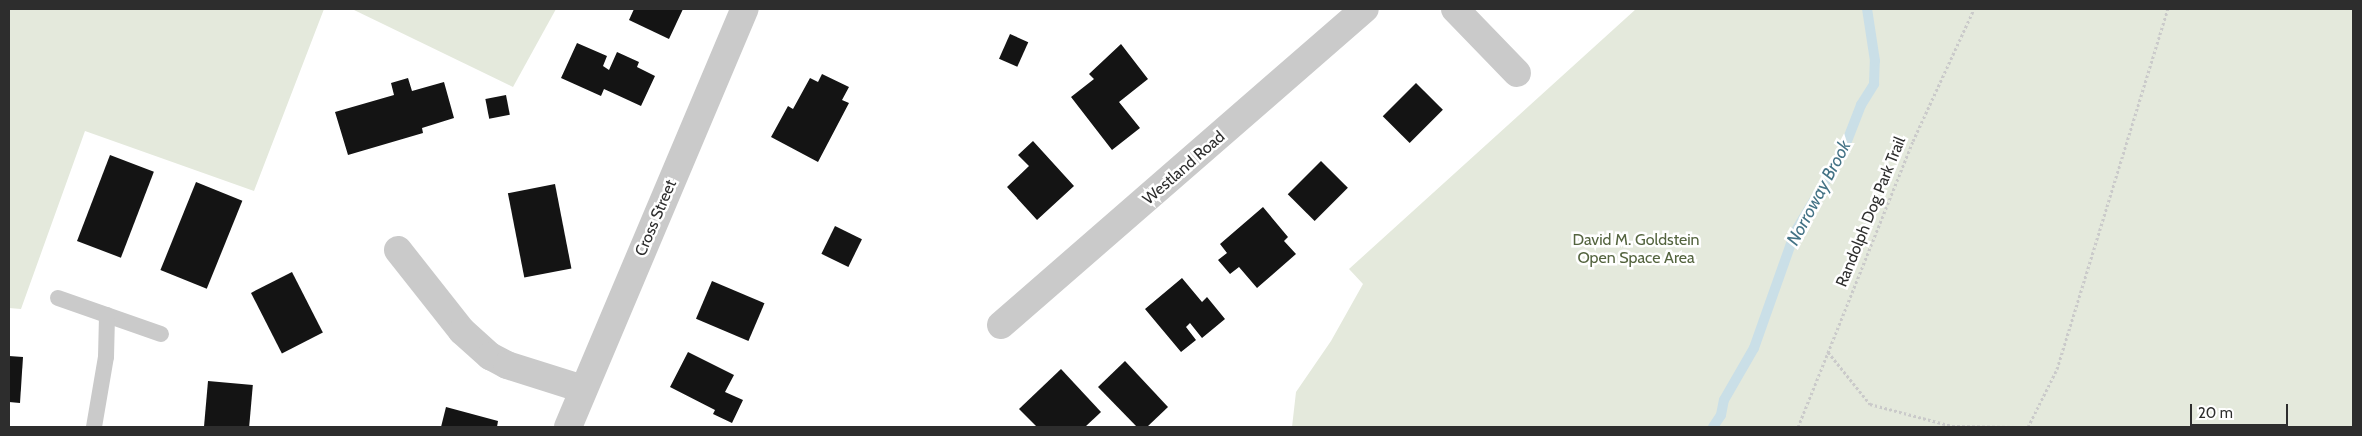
<!DOCTYPE html>
<style>
body{margin:0}
#map{position:relative;width:2362px;height:436px;overflow:hidden;background:#fff;font-family:Cabin,sans-serif}
div>[style]{position:absolute}
.green>*{inset:0;background:#e4e9dc}
.stream>*{height:10px;margin:-5px;padding:0 5px;transform-origin:5px;border-radius:5px;background:#cadfe7}
.building>*{inset:0;background:#141414;transform-origin:0 0}
.path>*{height:3px;margin-top:-1.5px;transform-origin:0;background:repeating-linear-gradient(90deg,#cacaca 0 2.5px,transparent 0 5px)}
.service>*{height:16px;margin:-8px;padding:0 8px;transform-origin:8px;border-radius:8px;background:#cacaca}
.minor>*{height:28px;margin:-14px;padding:0 14px;transform-origin:14px;border-radius:14px;background:#cacaca}
span{translate:-50% -50%;white-space:nowrap;text-align:center;line-height:1.15;-webkit-text-stroke:5px #fff;paint-order:stroke}
.street-label{font-size:16px;color:#2d2d2d}
.park-label{font-size:16px;color:#54643f}
.water-label{font-size:18px;color:#447386;font-style:italic}
.frame{position:absolute;inset:0;border:10px solid #2d2d2d;pointer-events:none}
.scale{position:absolute;left:2190px;top:404px;width:98px;height:22px;box-sizing:border-box;border:2px solid #2d2d2d;border-top:0;padding-left:6px;font-size:15px;line-height:18px;white-space:nowrap;color:#2d2d2d;-webkit-text-stroke:4px #fff;paint-order:stroke}
</style>
<div id="map">
<div class="green">
<i style="clip-path:polygon(9px 9px,324px 9px,254px 191px,85px 131px,21px 309px,9px 308px)"></i>
<i style="clip-path:polygon(352px 9px,556px 9px,513px 87px)"></i>
<i style="clip-path:polygon(1636px 9px,2353px 9px,2353px 427px,1292px 427px,1296px 392px,1331px 341px,1363px 284px,1349px 269px)"></i>
</div>
<div class="stream">
<i style="left:1713px;top:427px;width:14px;rotate:-56deg"></i>
<i style="left:1721px;top:415px;width:15px;rotate:-79deg"></i>
<i style="left:1724px;top:400px;width:60px;rotate:-60deg"></i>
<i style="left:1754px;top:348px;width:123px;rotate:-70.5deg"></i>
<i style="left:1795px;top:232px;width:91px;rotate:-58.9deg"></i>
<i style="left:1842px;top:154px;width:53px;rotate:-68.8deg"></i>
<i style="left:1861px;top:105px;width:25px;rotate:-58deg"></i>
<i style="left:1874px;top:84px;width:23px;rotate:-88deg"></i>
<i style="left:1875px;top:61px;width:53px;rotate:-98.7deg"></i>
</div>
<div class="building">
<i style="clip-path:polygon(634px 9px,683px 9px,669px 39px,629px 20px)"></i>
<i style="left:1010px;top:34px;width:20px;height:27px;rotate:24deg"></i>
<i style="clip-path:polygon(577px 43px,607px 56px,603px 66px,609px 70px,617px 52px,639px 62px,637px 67px,655px 76px,641px 106px,604px 89px,601px 96px,561px 78px)"></i>
<i style="clip-path:polygon(1121px 44px,1148px 79px,1119px 102px,1140px 128px,1112px 150px,1071px 97px,1094px 79px,1089px 74px)"></i>
<i style="clip-path:polygon(822px 74px,849px 87px,842px 100px,849px 103px,818px 162px,771px 137px,788px 106px,793px 109px,810px 78px,818px 82px)"></i>
<i style="clip-path:polygon(408px 78px,412px 91px,444px 82px,454px 118px,422px 128px,423px 133px,348px 155px,335px 112px,394px 95px,391px 83px)"></i>
<i style="left:1416px;top:83px;width:38px;height:47px;rotate:45deg"></i>
<i style="left:506px;top:95px;width:20px;height:21px;rotate:79deg"></i>
<i style="clip-path:polygon(1033px 141px,1074px 186px,1037px 220px,1007px 187px,1029px 166px,1018px 155px)"></i>
<i style="left:110px;top:155px;width:47px;height:92px;rotate:21deg"></i>
<i style="left:1321px;top:161px;width:38px;height:47px;rotate:45deg"></i>
<i style="left:196px;top:182px;width:50px;height:95px;rotate:22deg"></i>
<i style="left:555px;top:184px;width:86px;height:48px;rotate:79deg"></i>
<i style="clip-path:polygon(1263px 207px,1288px 237px,1284px 241px,1296px 254px,1257px 288px,1239px 267px,1230px 274px,1218px 260px,1227px 253px,1220px 244px)"></i>
<i style="left:835px;top:226px;width:30px;height:31px;rotate:26deg"></i>
<i style="left:292px;top:272px;width:68px;height:46px;rotate:63deg"></i>
<i style="clip-path:polygon(1182px 278px,1202px 302px,1207px 297px,1225px 319px,1202px 338px,1190px 323px,1186px 327px,1196px 340px,1181px 352px,1145px 309px)"></i>
<i style="left:712px;top:281px;width:57px;height:41px;rotate:23deg"></i>
<i style="clip-path:polygon(688px 352px,734px 375px,725px 392px,743px 400px,732px 423px,713px 414px,715px 410px,670px 387px)"></i>
<i style="clip-path:polygon(9px 356px,23px 357px,20px 403px,9px 402px)"></i>
<i style="clip-path:polygon(1125px 361px,1168px 407px,1147px 427px,1137px 427px,1098px 387px)"></i>
<i style="clip-path:polygon(1061px 369px,1101px 412px,1085px 427px,1037px 427px,1019px 409px)"></i>
<i style="left:208px;top:381px;width:45px;height:46px;rotate:5deg"></i>
<i style="clip-path:polygon(446px 407px,498px 421px,497px 427px,441px 427px)"></i>
</div>
<div class="path">
<i style="left:1828px;top:352px;width:67px;rotate:51.1deg"></i>
<i style="left:1870px;top:404px;width:85px;rotate:15deg"></i>
<i style="left:1952px;top:426px;width:64px;rotate:0.9deg"></i>
<i style="left:1798px;top:427px;width:308px;rotate:-68.1deg"></i>
<i style="left:1913px;top:141px;width:145px;rotate:-65.2deg"></i>
<i style="left:2028px;top:427px;width:65px;rotate:-63.4deg"></i>
<i style="left:2057px;top:369px;width:377px;rotate:-72.9deg"></i>
</div>
<div class="service">
<i style="left:58px;top:298px;width:109px;rotate:19.3deg"></i>
<i style="left:94px;top:427px;width:71px;rotate:-80.3deg"></i>
<i style="left:106px;top:357px;width:42px;rotate:-88.6deg"></i>
</div>
<div class="minor">
<i style="left:1455px;top:9px;width:89px;rotate:45.9deg"></i>
<i style="left:398px;top:250px;width:103px;rotate:51.7deg"></i>
<i style="left:462px;top:331px;width:38px;rotate:42deg"></i>
<i style="left:490px;top:356px;width:19px;rotate:28deg"></i>
<i style="left:507px;top:365px;width:80px;rotate:17.5deg"></i>
<i style="left:1001px;top:325px;width:482px;rotate:-41deg"></i>
<i style="left:568px;top:427px;width:454px;rotate:-67.1deg"></i>
</div>
<div class="street-label">
<span style="left:1184px;top:168px;rotate:-41deg">Westland Road</span>
<span style="left:1871px;top:212px;rotate:-68deg">Randolph Dog Park Trail</span>
<span style="left:656px;top:218px;rotate:-67deg">Cross Street</span>
</div>
<div class="park-label">
<span style="left:1636px;top:249px">David M. Goldstein<br>Open Space Area</span>
</div>
<div class="water-label">
<span style="left:1819px;top:193px;rotate:-62deg">Norroway Brook</span>
</div>
<div class="frame"></div>
<div class="scale">20 m</div>
</div>
